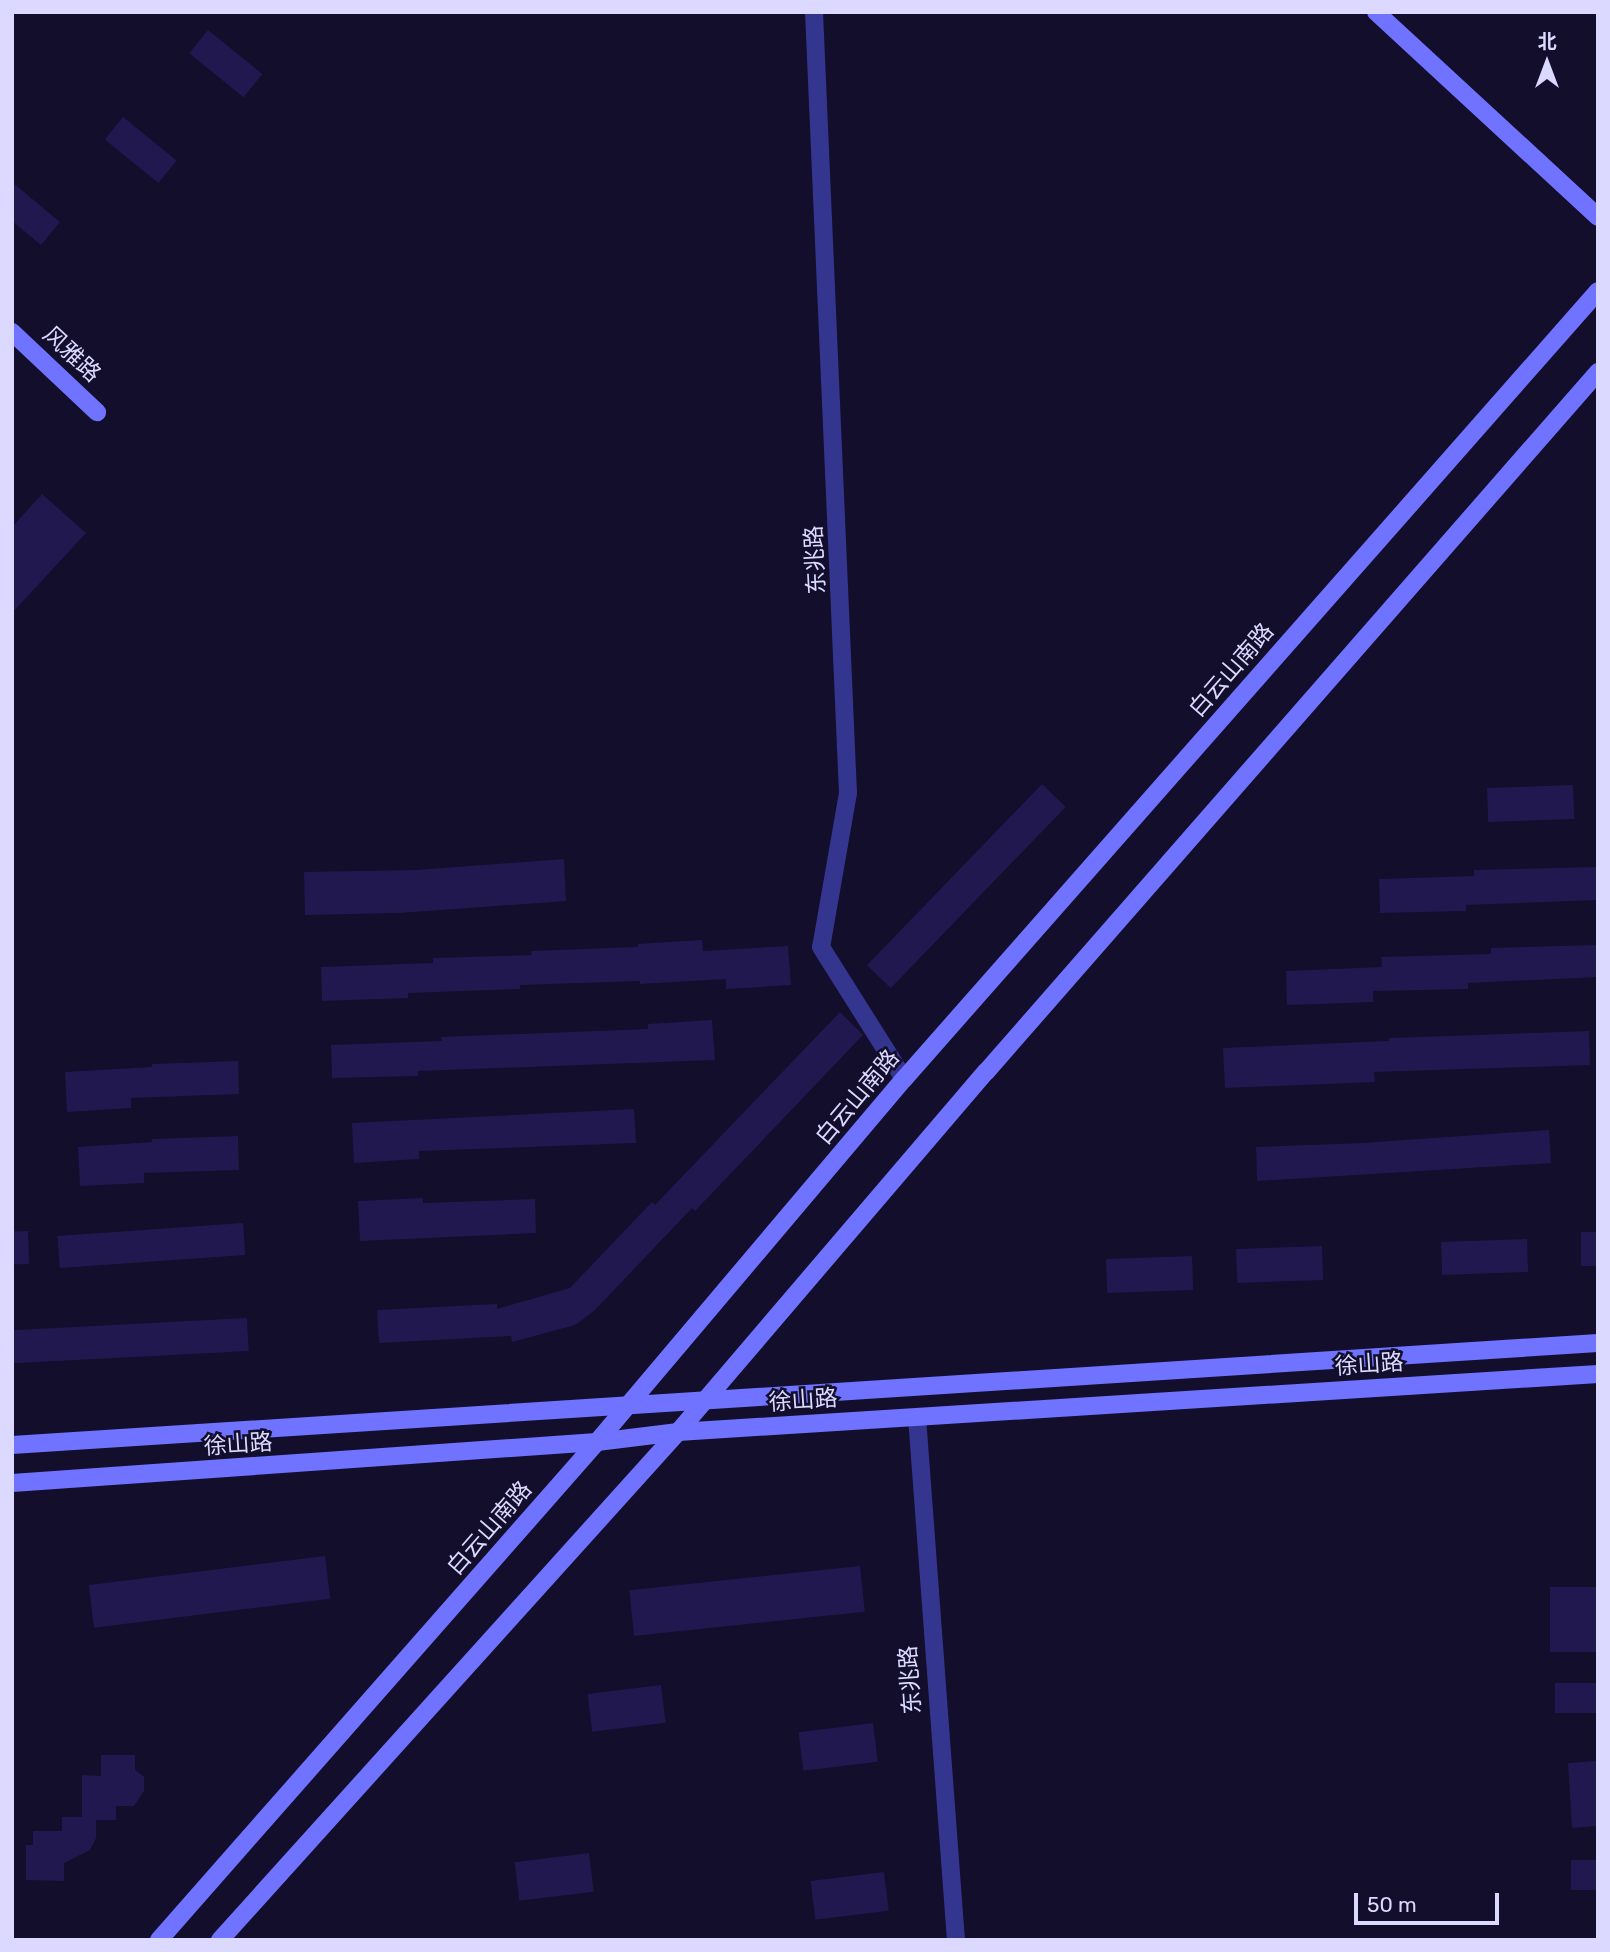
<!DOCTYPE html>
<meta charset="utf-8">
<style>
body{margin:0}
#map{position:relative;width:1610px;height:1952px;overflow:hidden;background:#120e2c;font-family:Rubik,"Noto Sans SC",sans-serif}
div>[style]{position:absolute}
.building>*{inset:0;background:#21184f;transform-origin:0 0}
.street>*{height:18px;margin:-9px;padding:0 9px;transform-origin:9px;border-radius:9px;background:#34358f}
.secondary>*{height:18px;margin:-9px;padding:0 9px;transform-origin:9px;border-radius:9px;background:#7073ff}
span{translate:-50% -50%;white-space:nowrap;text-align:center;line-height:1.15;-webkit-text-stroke:5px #120e2c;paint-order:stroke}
.street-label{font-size:23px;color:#dbd9ff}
.frame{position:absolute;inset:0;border:14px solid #dbd9ff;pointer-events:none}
.north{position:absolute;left:1512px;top:28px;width:70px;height:70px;-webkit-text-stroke:5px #120e2c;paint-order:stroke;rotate:0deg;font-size:19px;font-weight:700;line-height:28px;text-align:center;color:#dbd9ff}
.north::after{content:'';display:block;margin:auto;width:24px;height:32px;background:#dbd9ff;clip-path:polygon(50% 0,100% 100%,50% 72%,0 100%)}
.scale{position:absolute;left:1354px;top:1893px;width:145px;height:32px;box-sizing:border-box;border:4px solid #dbd9ff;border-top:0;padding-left:9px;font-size:21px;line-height:24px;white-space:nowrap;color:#dbd9ff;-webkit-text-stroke:5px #120e2c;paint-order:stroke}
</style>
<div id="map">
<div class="building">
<i style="left:208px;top:30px;width:70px;height:30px;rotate:39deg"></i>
<i style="left:123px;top:117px;width:69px;height:29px;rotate:39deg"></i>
<i style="clip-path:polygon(12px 182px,60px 222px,41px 245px,12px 221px)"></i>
<i style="clip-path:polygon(42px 494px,86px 533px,12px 613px,12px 527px)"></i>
<i style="left:1042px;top:784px;width:33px;height:252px;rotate:44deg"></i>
<i style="left:1573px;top:785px;width:34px;height:86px;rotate:88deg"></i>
<i style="clip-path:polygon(564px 859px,566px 901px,399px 913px,305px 915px,304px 872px,416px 870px)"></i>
<i style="clip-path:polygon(1598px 867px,1598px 900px,1466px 905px,1466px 911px,1380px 913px,1379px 879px,1474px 876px,1474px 870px)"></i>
<i style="clip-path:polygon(702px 940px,703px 951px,788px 946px,791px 985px,726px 989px,726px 979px,640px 984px,640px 981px,520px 985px,520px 989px,408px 993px,408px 998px,322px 1001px,321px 967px,433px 963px,433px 958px,532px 955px,531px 951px,638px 947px,638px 944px)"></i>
<i style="clip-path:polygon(1598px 945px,1598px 977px,1468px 983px,1468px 989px,1373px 991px,1373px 1002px,1287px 1005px,1286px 971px,1382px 967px,1381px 957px,1491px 954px,1491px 948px)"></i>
<i style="clip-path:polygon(840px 1012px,863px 1035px,695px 1211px,692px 1208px,594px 1311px,575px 1325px,512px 1342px,511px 1336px,379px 1343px,377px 1310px,497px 1304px,497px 1309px,570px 1288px,652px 1202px,655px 1205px)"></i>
<i style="clip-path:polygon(712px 1020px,715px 1060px,418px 1071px,418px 1076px,332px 1078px,331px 1045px,442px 1041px,441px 1037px,648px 1029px,648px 1024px)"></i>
<i style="clip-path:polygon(1589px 1031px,1590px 1065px,1374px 1072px,1375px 1082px,1225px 1088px,1223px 1048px,1389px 1041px,1389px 1038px)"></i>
<i style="clip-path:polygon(238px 1061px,239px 1094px,131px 1098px,131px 1108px,67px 1112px,65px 1072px,152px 1067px,152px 1064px)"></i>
<i style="clip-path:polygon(634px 1109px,636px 1143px,419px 1151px,419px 1159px,354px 1163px,352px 1123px)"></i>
<i style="clip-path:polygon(1549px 1130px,1551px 1163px,1257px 1181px,1256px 1147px,1362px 1143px)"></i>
<i style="clip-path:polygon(238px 1136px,239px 1170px,144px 1173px,144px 1183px,80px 1186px,78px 1147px,152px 1142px,152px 1139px)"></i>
<i style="clip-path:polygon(423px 1198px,423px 1203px,535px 1199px,536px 1233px,360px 1241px,358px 1201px)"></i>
<i style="left:243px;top:1223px;width:32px;height:186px;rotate:86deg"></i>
<i style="left:28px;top:1231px;width:33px;height:16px;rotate:88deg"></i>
<i style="left:1581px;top:1232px;width:17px;height:34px"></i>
<i style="left:1527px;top:1239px;width:33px;height:86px;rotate:88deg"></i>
<i style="left:1322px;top:1246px;width:34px;height:86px;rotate:88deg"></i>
<i style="left:1192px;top:1256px;width:34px;height:86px;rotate:88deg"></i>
<i style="left:247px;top:1318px;width:33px;height:235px;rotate:87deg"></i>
<i style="left:325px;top:1556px;width:43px;height:238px;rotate:83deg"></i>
<i style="left:860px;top:1566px;width:46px;height:232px;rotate:84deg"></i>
<i style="left:1598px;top:1587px;width:65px;height:48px;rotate:90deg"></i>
<i style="left:1598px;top:1683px;width:30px;height:43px;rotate:90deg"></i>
<i style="left:661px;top:1685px;width:38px;height:74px;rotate:83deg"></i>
<i style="left:873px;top:1723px;width:39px;height:75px;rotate:83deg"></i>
<i style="clip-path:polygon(101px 1755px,135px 1755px,135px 1770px,144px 1777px,144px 1791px,134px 1806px,116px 1806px,116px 1820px,96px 1820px,96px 1838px,90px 1850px,64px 1863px,64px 1881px,26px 1880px,26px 1845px,33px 1845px,33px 1831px,62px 1831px,62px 1817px,82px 1817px,82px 1775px,101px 1776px)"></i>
<i style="clip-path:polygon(1598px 1761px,1598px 1826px,1572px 1828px,1568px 1763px)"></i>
<i style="left:589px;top:1853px;width:39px;height:75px;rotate:83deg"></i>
<i style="left:1598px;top:1860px;width:30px;height:27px;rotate:90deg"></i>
<i style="left:884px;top:1872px;width:39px;height:74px;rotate:83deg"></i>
</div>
<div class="street">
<i style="left:814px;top:12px;width:782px;rotate:87.51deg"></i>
<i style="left:848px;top:793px;width:156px;rotate:99.9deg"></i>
<i style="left:821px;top:947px;width:156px;rotate:57.8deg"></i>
<i style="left:917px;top:1417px;width:524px;rotate:85.74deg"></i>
</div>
<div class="secondary">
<i style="left:1376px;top:12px;width:302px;rotate:42.7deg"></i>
<i style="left:12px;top:332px;width:117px;rotate:43.3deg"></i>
<i style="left:12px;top:1445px;width:1589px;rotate:-3.68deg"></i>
<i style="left:12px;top:1483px;width:586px;rotate:-4.01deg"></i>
<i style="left:597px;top:1442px;width:82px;rotate:-7deg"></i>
<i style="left:678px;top:1432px;width:922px;rotate:-3.61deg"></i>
<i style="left:159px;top:1940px;width:663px;rotate:-48.67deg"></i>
<i style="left:597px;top:1442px;width:475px;rotate:-49.8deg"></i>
<i style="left:904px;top:1079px;width:1050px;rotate:-48.63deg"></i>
<i style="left:220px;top:1940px;width:684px;rotate:-47.96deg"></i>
<i style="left:678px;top:1432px;width:474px;rotate:-49.5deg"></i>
<i style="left:986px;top:1072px;width:930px;rotate:-48.84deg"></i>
</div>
<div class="street-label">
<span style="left:72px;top:354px;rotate:43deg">风雅路</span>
<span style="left:815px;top:560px;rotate:-93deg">东兆路</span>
<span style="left:1231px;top:670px;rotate:-49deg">白云山南路</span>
<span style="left:857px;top:1097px;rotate:-50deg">白云山南路</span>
<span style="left:1369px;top:1364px;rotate:-4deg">徐山路</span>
<span style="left:803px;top:1400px;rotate:-4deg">徐山路</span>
<span style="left:238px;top:1444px;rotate:-4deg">徐山路</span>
<span style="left:489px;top:1528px;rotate:-49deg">白云山南路</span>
<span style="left:910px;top:1680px;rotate:-94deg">东兆路</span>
</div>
<div class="frame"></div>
<div class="north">北</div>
<div class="scale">50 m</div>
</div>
